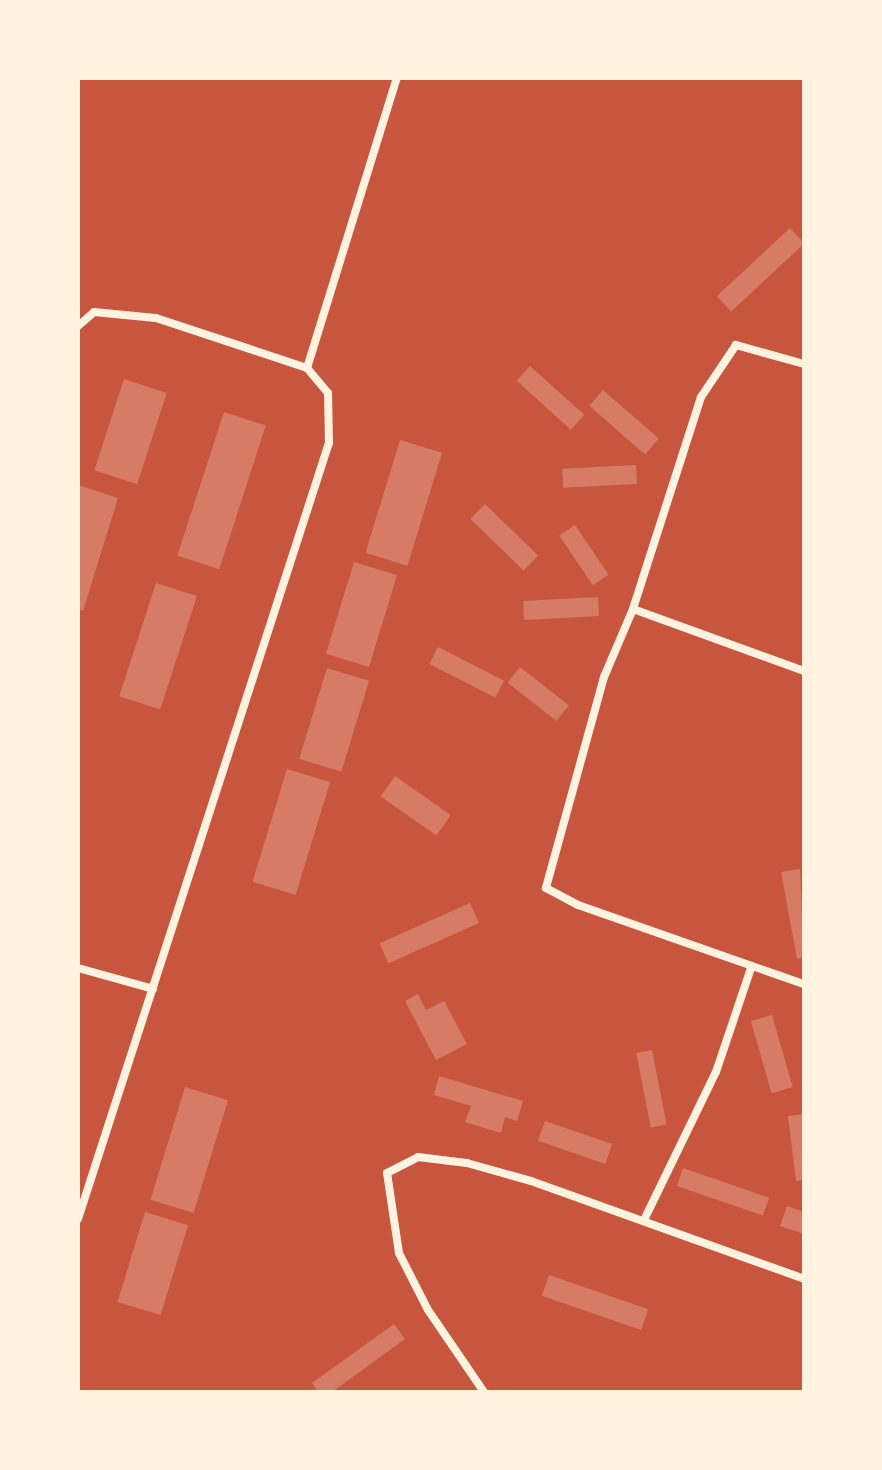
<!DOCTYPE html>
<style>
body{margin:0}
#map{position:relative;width:882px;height:1470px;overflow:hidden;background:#c8553d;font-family:"DM Sans",sans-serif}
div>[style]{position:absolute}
.building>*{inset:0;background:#d67c66;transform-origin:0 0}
.minor>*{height:8px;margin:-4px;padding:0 4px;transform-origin:4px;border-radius:4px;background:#fff3e0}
span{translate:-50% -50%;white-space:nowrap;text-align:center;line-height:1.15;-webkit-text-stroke:6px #fff3e0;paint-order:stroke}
.frame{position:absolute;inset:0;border:80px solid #fff3e0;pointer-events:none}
</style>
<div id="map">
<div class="building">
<i style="left:790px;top:228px;width:21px;height:100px;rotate:47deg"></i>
<i style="left:530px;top:366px;width:73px;height:20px;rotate:42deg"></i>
<i style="left:124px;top:379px;width:45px;height:96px;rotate:18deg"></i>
<i style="left:603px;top:390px;width:74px;height:21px;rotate:41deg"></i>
<i style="left:224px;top:412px;width:44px;height:151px;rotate:18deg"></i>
<i style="left:400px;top:440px;width:44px;height:118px;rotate:17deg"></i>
<i style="left:636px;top:465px;width:19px;height:74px;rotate:87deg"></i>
<i style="clip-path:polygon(78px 485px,118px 498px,83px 611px,78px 609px)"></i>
<i style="left:485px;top:504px;width:74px;height:21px;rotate:44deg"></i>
<i style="left:575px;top:525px;width:60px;height:19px;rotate:56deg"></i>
<i style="left:354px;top:562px;width:45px;height:96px;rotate:17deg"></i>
<i style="left:156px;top:583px;width:43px;height:119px;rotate:18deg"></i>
<i style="left:598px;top:597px;width:19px;height:75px;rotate:87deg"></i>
<i style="left:438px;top:647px;width:74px;height:19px;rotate:27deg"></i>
<i style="left:520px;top:667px;width:62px;height:20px;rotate:38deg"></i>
<i style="left:327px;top:668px;width:44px;height:95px;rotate:17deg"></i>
<i style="left:287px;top:769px;width:45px;height:118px;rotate:17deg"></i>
<i style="left:395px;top:776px;width:68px;height:25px;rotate:35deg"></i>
<i style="clip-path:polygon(800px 869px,804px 957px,797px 959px,781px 872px)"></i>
<i style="left:470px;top:903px;width:22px;height:99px;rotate:66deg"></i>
<i style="clip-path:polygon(418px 994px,426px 1010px,444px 1001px,467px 1044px,436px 1060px,405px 1001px)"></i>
<i style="left:772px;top:1015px;width:75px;height:22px;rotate:74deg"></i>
<i style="left:652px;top:1050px;width:76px;height:16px;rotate:79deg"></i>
<i style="clip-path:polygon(439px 1076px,523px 1101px,517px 1121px,505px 1117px,501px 1133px,465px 1122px,471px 1106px,434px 1095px)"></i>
<i style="left:185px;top:1087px;width:45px;height:118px;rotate:17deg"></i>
<i style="clip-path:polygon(804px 1114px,804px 1180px,796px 1181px,788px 1116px)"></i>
<i style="left:545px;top:1121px;width:71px;height:21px;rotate:19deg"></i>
<i style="left:683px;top:1168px;width:91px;height:19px;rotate:19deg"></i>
<i style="clip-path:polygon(787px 1206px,804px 1212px,804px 1234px,780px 1226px)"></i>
<i style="left:145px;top:1212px;width:45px;height:94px;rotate:17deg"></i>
<i style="left:549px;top:1275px;width:105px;height:22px;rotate:19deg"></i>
<i style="clip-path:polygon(394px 1324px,405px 1339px,332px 1392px,318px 1392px,312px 1383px)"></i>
</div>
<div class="minor">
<i style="left:78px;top:326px;width:21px;rotate:-41deg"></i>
<i style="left:94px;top:312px;width:62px;rotate:5.5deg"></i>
<i style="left:156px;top:318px;width:159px;rotate:18.3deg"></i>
<i style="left:804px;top:364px;width:71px;rotate:-164.4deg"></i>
<i style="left:736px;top:345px;width:63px;rotate:123.9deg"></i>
<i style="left:701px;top:397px;width:223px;rotate:107.8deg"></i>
<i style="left:633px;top:609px;width:74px;rotate:113.1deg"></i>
<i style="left:604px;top:677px;width:219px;rotate:105.4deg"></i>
<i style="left:546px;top:888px;width:36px;rotate:28deg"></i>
<i style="left:578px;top:905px;width:239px;rotate:19.3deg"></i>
<i style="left:307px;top:368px;width:304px;rotate:-72.8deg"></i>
<i style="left:633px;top:609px;width:182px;rotate:19.9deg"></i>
<i style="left:78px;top:968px;width:78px;rotate:15.6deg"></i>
<i style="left:645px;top:1218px;width:162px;rotate:-64.1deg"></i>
<i style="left:716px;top:1072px;width:110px;rotate:-71.4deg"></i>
<i style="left:78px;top:1219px;width:816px;rotate:-72.08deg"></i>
<i style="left:329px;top:443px;width:50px;rotate:-91.1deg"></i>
<i style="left:328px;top:393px;width:33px;rotate:-130deg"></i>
<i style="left:484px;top:1392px;width:99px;rotate:-124.3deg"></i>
<i style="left:428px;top:1310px;width:64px;rotate:-117deg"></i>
<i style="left:399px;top:1253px;width:81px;rotate:-98.5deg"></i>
<i style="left:387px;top:1173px;width:35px;rotate:-27deg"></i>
<i style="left:418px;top:1157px;width:49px;rotate:7deg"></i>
<i style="left:467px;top:1163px;width:66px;rotate:15.7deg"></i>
<i style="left:531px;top:1181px;width:290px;rotate:19.7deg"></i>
</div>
<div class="frame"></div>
</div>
